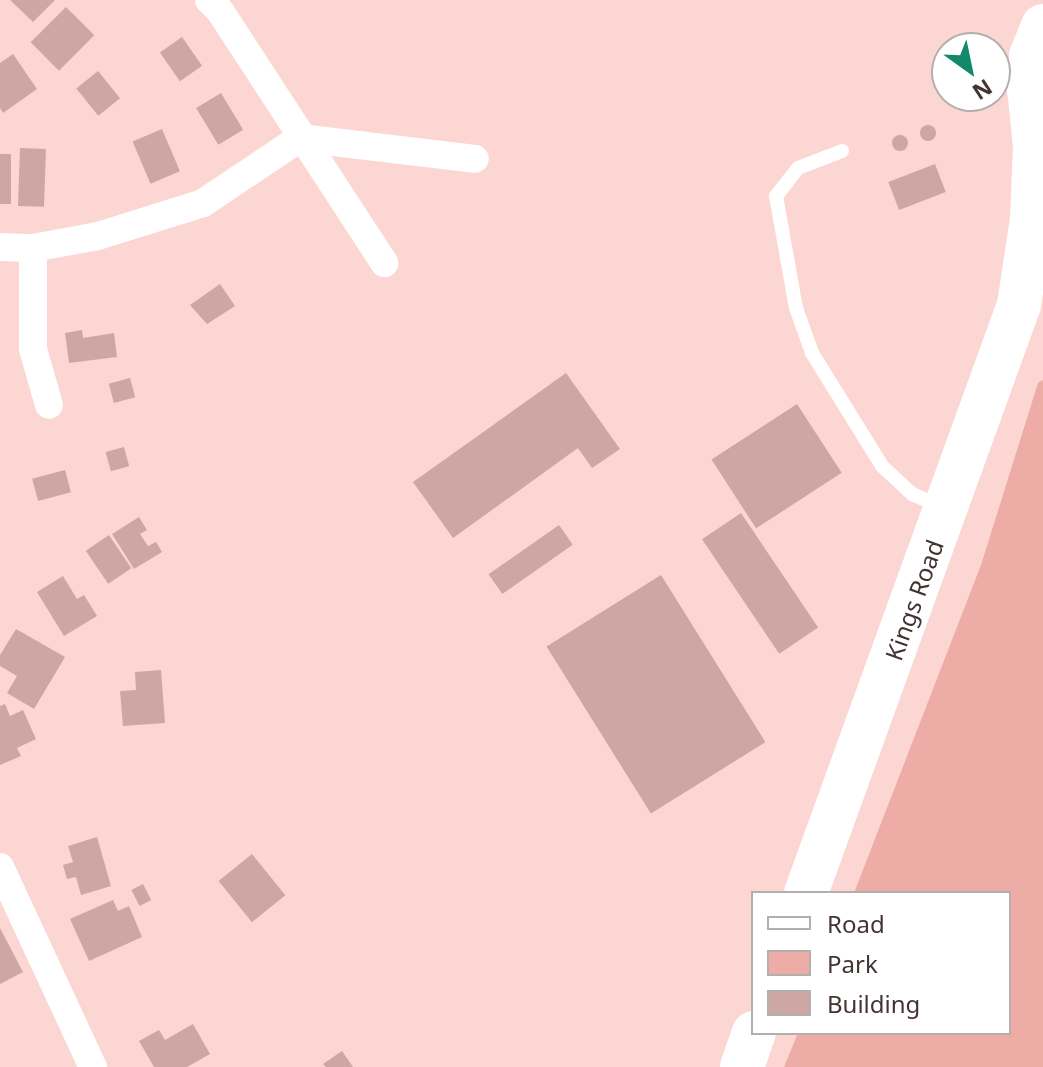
<!DOCTYPE html>
<style>
body{margin:0}
#map{position:relative;width:1043px;height:1067px;overflow:hidden;background:#fcd6d2;font-family:"Noto Sans",sans-serif}
div>[style]{position:absolute}
.green>*{inset:0;background:#edaca6}
.building>*{inset:0;background:#cca7a4;transform-origin:0 0}
.round{border-radius:50%}
.service>*{height:14px;margin:-7px;padding:0 7px;transform-origin:7px;border-radius:7px;background:#fff}
.minor>*{height:28px;margin:-14px;padding:0 14px;transform-origin:14px;border-radius:14px;background:#fff}
.trunk>*{height:44px;margin:-22px;padding:0 22px;transform-origin:22px;border-radius:22px;background:#fff}
span{translate:-50% -50%;white-space:nowrap;text-align:center;line-height:1.15;-webkit-text-stroke:8px #fff;paint-order:stroke}
.street-label{font-size:24px;color:#433433}
.legend{position:absolute;left:751px;top:891px;width:260px;height:144px;box-sizing:border-box;background:#fff;border:2px solid #b4aead;margin:0;padding:10px 14px;list-style:none;font-size:24px;color:#433433}
.legend li{display:flex;align-items:center;gap:16px;height:40px}
.legend b{width:40px;border:2px solid #b4aead}
.north{position:absolute;left:931px;top:32px;width:80px;height:80px;box-sizing:border-box;background:#fff;border:2px solid #b4aead;border-radius:50%;rotate:147deg;font-size:22px;font-weight:700;line-height:32px;text-align:center;color:#433433}
.north::after{content:'';display:block;margin:auto;width:28px;height:36px;background:#12896a;clip-path:polygon(50% 0,100% 100%,50% 72%,0 100%)}
</style>
<div id="map">
<div class="green">
<i style="clip-path:polygon(1043px 380px,1043px 1067px,784px 1067px,798px 1033px,1009px 1033px,1009px 893px,854px 893px,981px 565px,1038px 383px)"></i>
</div>
<div class="building">
<i style="clip-path:polygon(10px 0,55px 0,33px 22px)"></i>
<i style="left:66px;top:7px;width:40px;height:50px;rotate:45deg"></i>
<i style="left:182px;top:37px;width:35px;height:27px;rotate:55deg"></i>
<i style="clip-path:polygon(13px 54px,37px 89px,3px 113px,0 108px,0 63px)"></i>
<i style="left:98px;top:71px;width:35px;height:28px;rotate:51deg"></i>
<i style="left:221px;top:93px;width:43px;height:29px;rotate:59deg"></i>
<i class="round" style="left:920px;top:125px;width:16px;height:16px"></i>
<i style="left:162px;top:129px;width:46px;height:32px;rotate:67deg"></i>
<i class="round" style="left:892px;top:135px;width:16px;height:16px"></i>
<i style="left:20px;top:148px;width:26px;height:58px;rotate:2deg"></i>
<i style="left:0;top:154px;width:11px;height:50px"></i>
<i style="left:935px;top:164px;width:30px;height:50px;rotate:69deg"></i>
<i style="clip-path:polygon(220px 284px,235px 306px,207px 324px,190px 305px)"></i>
<i style="clip-path:polygon(82px 330px,83px 338px,114px 333px,117px 357px,69px 363px,65px 333px)"></i>
<i style="clip-path:polygon(566px 373px,620px 449px,592px 468px,578px 448px,453px 538px,413px 482px)"></i>
<i style="left:130px;top:378px;width:20px;height:22px;rotate:75deg"></i>
<i style="left:797px;top:404px;width:82px;height:102px;rotate:57deg"></i>
<i style="left:124px;top:447px;width:20px;height:19px;rotate:75deg"></i>
<i style="left:65px;top:470px;width:23px;height:34px;rotate:75deg"></i>
<i style="left:741px;top:513px;width:138px;height:47px;rotate:56deg"></i>
<i style="clip-path:polygon(139px 517px,147px 530px,140px 534px,148px 546px,156px 542px,162px 552px,134px 569px,112px 534px)"></i>
<i style="left:559px;top:525px;width:24px;height:86px;rotate:55deg"></i>
<i style="left:109px;top:535px;width:40px;height:28px;rotate:56deg"></i>
<i style="left:661px;top:575px;width:197px;height:135px;rotate:58deg"></i>
<i style="clip-path:polygon(63px 576px,77px 599px,84px 595px,97px 616px,64px 636px,37px 592px)"></i>
<i style="clip-path:polygon(16px 629px,65px 657px,34px 709px,7px 693px,17px 676px,0 666px,0 655px)"></i>
<i style="clip-path:polygon(161px 670px,165px 723px,123px 726px,120px 691px,136px 690px,135px 672px)"></i>
<i style="clip-path:polygon(5px 704px,10px 716px,23px 710px,36px 739px,17px 748px,21px 756px,0 765px,0 706px)"></i>
<i style="clip-path:polygon(97px 837px,111px 886px,81px 895px,76px 877px,67px 879px,63px 865px,73px 862px,68px 846px)"></i>
<i style="left:252px;top:854px;width:53px;height:43px;rotate:51deg"></i>
<i style="left:143px;top:884px;width:18px;height:13px;rotate:63deg"></i>
<i style="clip-path:polygon(113px 900px,118px 911px,129px 906px,142px 937px,89px 961px,70px 919px)"></i>
<i style="clip-path:polygon(0 928px,23px 972px,0 984px)"></i>
<i style="clip-path:polygon(193px 1024px,210px 1054px,187px 1067px,154px 1067px,139px 1041px,159px 1030px,165px 1040px)"></i>
<i style="clip-path:polygon(342px 1051px,353px 1067px,326px 1067px,323px 1064px)"></i>
</div>
<div class="service">
<i style="left:842px;top:151px;width:47px;rotate:158.9deg"></i>
<i style="left:798px;top:168px;width:36px;rotate:128deg"></i>
<i style="left:776px;top:196px;width:114px;rotate:79.9deg"></i>
<i style="left:796px;top:308px;width:48px;rotate:70.4deg"></i>
<i style="left:812px;top:353px;width:133px;rotate:58.2deg"></i>
<i style="left:882px;top:466px;width:41px;rotate:43deg"></i>
<i style="left:912px;top:494px;width:33px;rotate:23deg"></i>
</div>
<div class="minor">
<i style="left:209px;top:0;width:16px;rotate:45deg"></i>
<i style="left:220px;top:11px;width:301px;rotate:56.9deg"></i>
<i style="left:0;top:247px;width:33px;rotate:2deg"></i>
<i style="left:33px;top:248px;width:66px;rotate:-10.5deg"></i>
<i style="left:98px;top:236px;width:110px;rotate:-17.4deg"></i>
<i style="left:203px;top:203px;width:117px;rotate:-33.8deg"></i>
<i style="left:300px;top:138px;width:176px;rotate:6.8deg"></i>
<i style="left:33px;top:248px;width:101px;rotate:90deg"></i>
<i style="left:33px;top:349px;width:58px;rotate:74.1deg"></i>
<i style="left:0;top:867px;width:221px;rotate:65.1deg"></i>
</div>
<div class="trunk">
<i style="left:1043px;top:26px;width:32px;rotate:112deg"></i>
<i style="left:1031px;top:56px;width:32px;rotate:94deg"></i>
<i style="left:1029px;top:88px;width:58px;rotate:84.1deg"></i>
<i style="left:1035px;top:146px;width:19px;rotate:65deg"></i>
<i style="left:806px;top:893px;width:625px;rotate:-70.09deg"></i>
<i style="left:1019px;top:305px;width:87px;rotate:-81.4deg"></i>
<i style="left:1032px;top:219px;width:73px;rotate:-87.6deg"></i>
<i style="left:742px;top:1067px;width:36px;rotate:-71deg"></i>
</div>
<div class="street-label">
<span style="left:914px;top:600px;rotate:-70deg">Kings Road</span>
</div>
<ul class="legend">
<li><b style="height:10px;background:#fff"></b>Road</li>
<li><b style="height:22px;background:#edaca6"></b>Park</li>
<li><b style="height:22px;background:#cca7a4"></b>Building</li>
</ul>
<div class="north">N</div>
</div>
